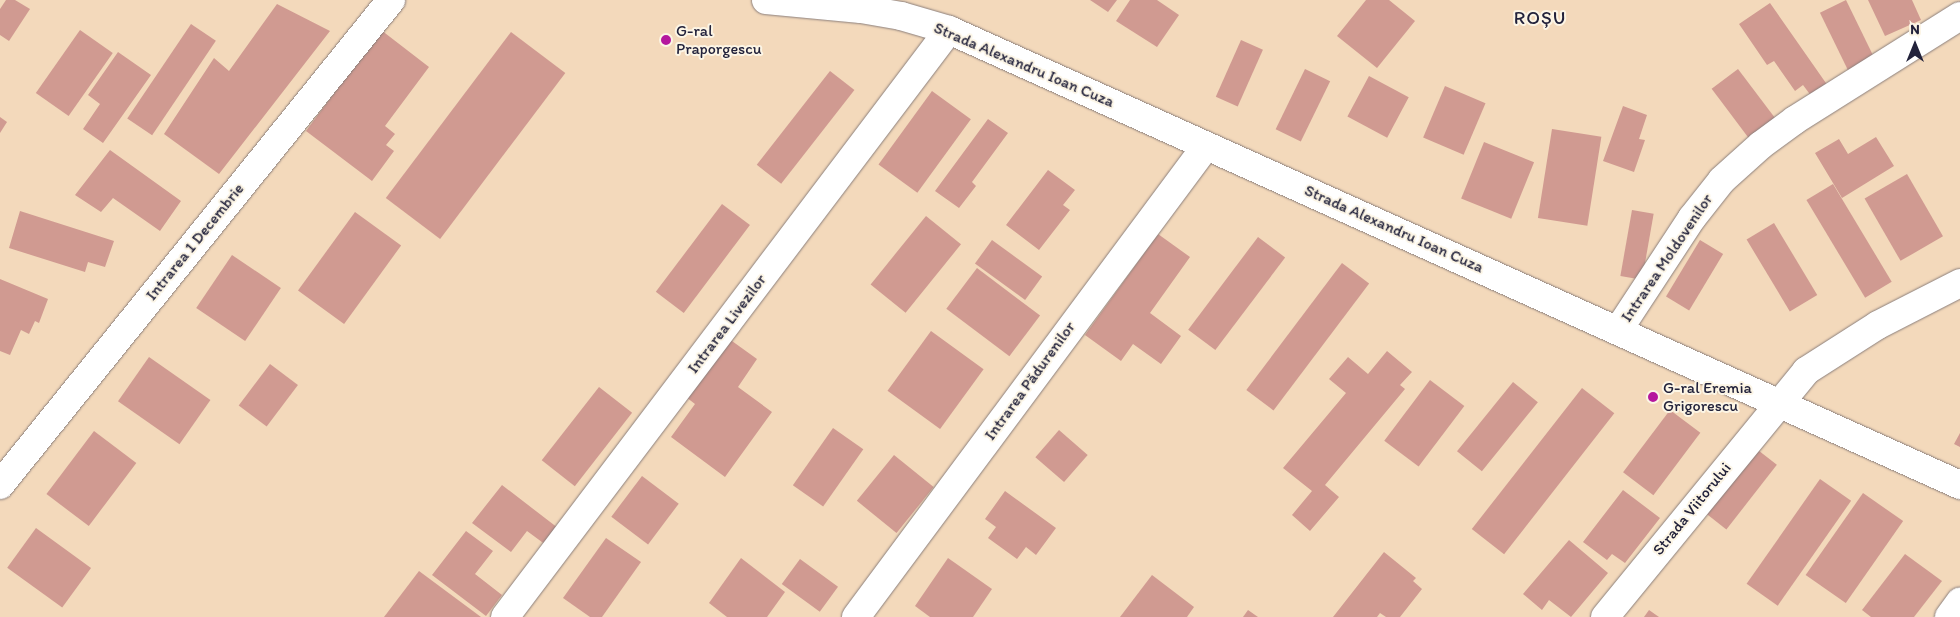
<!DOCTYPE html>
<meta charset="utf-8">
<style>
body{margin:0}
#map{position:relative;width:1960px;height:617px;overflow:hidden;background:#f3d9bb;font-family:Itim,sans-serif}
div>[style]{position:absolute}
.building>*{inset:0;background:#d09a91;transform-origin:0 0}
.roads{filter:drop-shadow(0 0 1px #8a7e7b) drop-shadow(0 0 1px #8a7e7b)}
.minor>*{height:28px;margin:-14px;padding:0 14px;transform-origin:14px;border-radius:14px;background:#fff}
.major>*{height:28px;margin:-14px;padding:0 14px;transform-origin:14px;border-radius:14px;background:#fff}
.dots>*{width:14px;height:14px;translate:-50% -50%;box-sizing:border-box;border:2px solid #fcf5e5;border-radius:50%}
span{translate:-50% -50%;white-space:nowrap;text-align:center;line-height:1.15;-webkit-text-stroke:4px #fcf5e5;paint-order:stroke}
.poi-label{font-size:16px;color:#22223b}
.left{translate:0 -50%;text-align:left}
.street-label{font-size:16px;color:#22223b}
.quarter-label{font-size:19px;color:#22223b;letter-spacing:1px}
.north{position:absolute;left:1890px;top:20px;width:50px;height:50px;-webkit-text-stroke:4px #fcf5e5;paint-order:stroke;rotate:0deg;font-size:14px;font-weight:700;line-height:20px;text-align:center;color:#22223b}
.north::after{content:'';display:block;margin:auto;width:18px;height:22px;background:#22223b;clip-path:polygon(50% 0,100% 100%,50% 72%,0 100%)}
</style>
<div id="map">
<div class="building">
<i style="clip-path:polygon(6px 0,15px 0,30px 9px,9px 41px,0 35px,0 9px)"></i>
<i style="clip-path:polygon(1090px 0,1117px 0,1108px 12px)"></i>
<i style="clip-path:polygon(1130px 0,1157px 0,1179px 15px,1157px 47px,1116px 21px)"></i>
<i style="clip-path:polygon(1366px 0,1389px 0,1415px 21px,1377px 68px,1337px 36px)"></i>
<i style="left:1846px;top:0;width:66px;height:29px;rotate:64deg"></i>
<i style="clip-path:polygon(1868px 0,1912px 0,1921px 20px,1885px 36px)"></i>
<i style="clip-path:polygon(1770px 3px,1828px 86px,1812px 97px,1803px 85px,1795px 91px,1774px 61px,1767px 65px,1739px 24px)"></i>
<i style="clip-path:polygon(277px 4px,330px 31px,219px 174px,164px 134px,214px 58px,229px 71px)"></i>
<i style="left:191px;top:24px;width:30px;height:114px;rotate:34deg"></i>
<i style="left:80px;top:30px;width:40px;height:77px;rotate:35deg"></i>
<i style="clip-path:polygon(381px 30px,429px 67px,385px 126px,395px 134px,386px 145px,394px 151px,372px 181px,306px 131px)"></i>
<i style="left:511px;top:32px;width:68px;height:208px;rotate:37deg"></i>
<i style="left:1241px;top:40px;width:24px;height:62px;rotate:24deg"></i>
<i style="clip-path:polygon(118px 52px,151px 75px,103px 143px,83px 129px,100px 104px,88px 95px)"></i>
<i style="left:1305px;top:69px;width:28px;height:67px;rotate:26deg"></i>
<i style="left:1738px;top:69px;width:64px;height:33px;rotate:53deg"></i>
<i style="left:830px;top:71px;width:31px;height:119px;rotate:38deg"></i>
<i style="left:1369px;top:76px;width:45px;height:46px;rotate:28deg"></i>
<i style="left:1445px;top:86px;width:44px;height:56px;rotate:23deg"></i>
<i style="left:932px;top:91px;width:48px;height:91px;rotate:36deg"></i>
<i style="clip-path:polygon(1623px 106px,1647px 115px,1639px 139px,1645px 140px,1634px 172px,1603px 161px)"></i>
<i style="clip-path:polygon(0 117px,7px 122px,0 133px)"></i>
<i style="clip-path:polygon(988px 119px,1008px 133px,972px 182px,976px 186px,959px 208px,935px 191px)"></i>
<i style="left:1552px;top:129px;width:50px;height:90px;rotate:9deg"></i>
<i style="clip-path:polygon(1876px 137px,1894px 166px,1842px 198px,1815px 153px,1839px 139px,1848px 154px)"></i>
<i style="left:1484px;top:142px;width:54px;height:61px;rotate:22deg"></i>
<i style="clip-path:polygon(110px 150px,181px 201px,160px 231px,113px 198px,101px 212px,75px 195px)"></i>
<i style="clip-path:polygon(1048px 170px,1075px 190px,1063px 205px,1070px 210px,1039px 250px,1006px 225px)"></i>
<i style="left:1907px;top:174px;width:72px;height:49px;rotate:60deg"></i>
<i style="left:1833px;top:184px;width:114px;height:31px;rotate:59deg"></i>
<i style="left:722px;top:204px;width:35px;height:110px;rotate:37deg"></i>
<i style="left:1632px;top:210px;width:22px;height:67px;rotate:10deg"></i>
<i style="clip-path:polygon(20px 211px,114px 241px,105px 267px,88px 262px,85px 272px,9px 248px)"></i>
<i style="left:355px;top:212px;width:57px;height:97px;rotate:36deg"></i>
<i style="left:926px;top:216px;width:45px;height:88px;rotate:39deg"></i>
<i style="left:1774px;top:223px;width:84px;height:32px;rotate:59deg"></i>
<i style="clip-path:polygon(1158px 234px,1190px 257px,1150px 313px,1181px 336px,1161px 364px,1133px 344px,1121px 361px,1085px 335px)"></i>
<i style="left:1258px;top:237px;width:34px;height:116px;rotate:37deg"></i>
<i style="left:992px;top:240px;width:62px;height:29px;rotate:36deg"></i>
<i style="left:1700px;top:240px;width:27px;height:66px;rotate:31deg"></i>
<i style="left:232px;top:255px;width:59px;height:64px;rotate:34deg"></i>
<i style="left:1342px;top:263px;width:34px;height:159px;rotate:37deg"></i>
<i style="left:977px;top:268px;width:79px;height:51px;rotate:37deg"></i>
<i style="clip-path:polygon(0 279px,48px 299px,39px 323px,35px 321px,29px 334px,21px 330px,10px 355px,0 351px)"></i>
<i style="left:931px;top:331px;width:65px;height:74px;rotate:36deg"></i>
<i style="clip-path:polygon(725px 336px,757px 359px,738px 387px,772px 412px,725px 477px,671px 437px,695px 404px,682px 394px)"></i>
<i style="clip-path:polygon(1387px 351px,1412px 372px,1400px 385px,1405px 389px,1325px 485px,1339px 497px,1310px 531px,1292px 515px,1312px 491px,1283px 468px,1346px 393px,1329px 379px,1348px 357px,1368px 374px)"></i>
<i style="left:149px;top:357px;width:75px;height:54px;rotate:35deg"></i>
<i style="left:270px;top:364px;width:35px;height:52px;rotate:37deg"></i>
<i style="left:1430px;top:380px;width:43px;height:76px;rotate:37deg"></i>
<i style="left:1513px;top:382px;width:32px;height:89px;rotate:39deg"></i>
<i style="left:599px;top:387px;width:42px;height:93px;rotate:38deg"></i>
<i style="left:1582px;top:388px;width:41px;height:179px;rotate:38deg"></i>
<i style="left:1670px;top:410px;width:38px;height:78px;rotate:37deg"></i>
<i style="left:833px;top:428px;width:37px;height:70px;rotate:35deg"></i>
<i style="left:1059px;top:430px;width:38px;height:36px;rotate:41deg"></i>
<i style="left:94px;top:431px;width:53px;height:79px;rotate:37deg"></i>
<i style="clip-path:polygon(1960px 433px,1960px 447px,1954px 444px)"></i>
<i style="left:1754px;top:447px;width:29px;height:82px;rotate:38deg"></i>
<i style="left:894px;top:455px;width:51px;height:59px;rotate:39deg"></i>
<i style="left:642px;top:476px;width:46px;height:51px;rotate:37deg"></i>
<i style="left:1820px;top:479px;width:38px;height:128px;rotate:35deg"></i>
<i style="clip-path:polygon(502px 485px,558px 528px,546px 545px,527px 531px,511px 552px,472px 523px)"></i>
<i style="clip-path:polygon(1623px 490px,1660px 518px,1625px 563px,1612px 554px,1607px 560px,1583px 542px)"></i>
<i style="clip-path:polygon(1005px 491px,1056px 528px,1036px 555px,1026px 547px,1017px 559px,988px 538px,996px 527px,985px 519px)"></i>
<i style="left:1863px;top:493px;width:49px;height:100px;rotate:35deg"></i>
<i style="left:36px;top:528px;width:68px;height:49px;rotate:36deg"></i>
<i style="clip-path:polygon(466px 531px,493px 551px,475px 574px,502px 595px,486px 616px,432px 575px)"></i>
<i style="clip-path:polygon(606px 538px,641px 562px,602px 617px,590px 617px,563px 598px)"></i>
<i style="clip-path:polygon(1569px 540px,1608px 573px,1571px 617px,1549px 600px,1542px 610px,1523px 594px)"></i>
<i style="clip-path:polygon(1384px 552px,1416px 578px,1413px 581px,1422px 589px,1400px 617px,1386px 617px,1380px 613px,1377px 617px,1333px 617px)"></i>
<i style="clip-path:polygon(1905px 554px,1942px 581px,1914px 617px,1871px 617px,1862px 610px)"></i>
<i style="clip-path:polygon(741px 558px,785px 592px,767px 617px,727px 617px,709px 603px)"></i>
<i style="clip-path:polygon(948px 558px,992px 589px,973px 617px,930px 617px,915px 606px)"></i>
<i style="left:800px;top:559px;width:47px;height:31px;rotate:36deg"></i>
<i style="clip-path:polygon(419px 571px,481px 617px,384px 617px)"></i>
<i style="clip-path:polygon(1152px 575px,1194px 607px,1187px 617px,1120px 617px)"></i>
<i style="clip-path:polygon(1248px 610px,1258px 617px,1243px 617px)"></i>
<i style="clip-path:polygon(1649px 610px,1659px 617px,1644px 617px)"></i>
</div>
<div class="roads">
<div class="minor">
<i style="left:1619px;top:329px;width:133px;rotate:-56.7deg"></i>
<i style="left:1692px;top:218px;width:48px;rotate:-51.7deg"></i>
<i style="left:1722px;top:180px;width:52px;rotate:-41.9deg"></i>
<i style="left:1761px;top:145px;width:42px;rotate:-36.3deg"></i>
<i style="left:1795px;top:120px;width:195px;rotate:-32.2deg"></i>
<i style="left:0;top:485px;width:623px;rotate:-51.12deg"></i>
<i style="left:505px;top:617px;width:736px;rotate:-52.9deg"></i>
<i style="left:856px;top:617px;width:587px;rotate:-53.38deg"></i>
<i style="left:1605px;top:617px;width:318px;rotate:-50.7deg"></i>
<i style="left:1806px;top:371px;width:85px;rotate:-32.6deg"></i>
<i style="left:1878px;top:325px;width:92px;rotate:-27.1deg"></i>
<i style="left:1949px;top:617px;width:19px;rotate:-54deg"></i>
</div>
<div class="major">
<i style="left:766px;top:0;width:95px;rotate:5.4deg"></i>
<i style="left:861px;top:9px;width:41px;rotate:9.9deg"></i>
<i style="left:901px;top:16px;width:50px;rotate:16.3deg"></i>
<i style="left:949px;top:30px;width:1109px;rotate:24.23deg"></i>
</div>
</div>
<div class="dots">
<i style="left:666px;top:40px;background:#b5179e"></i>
<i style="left:1653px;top:397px;background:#b5179e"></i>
</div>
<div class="poi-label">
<span class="left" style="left:676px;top:40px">G-ral<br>Praporgescu</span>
<span class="left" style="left:1663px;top:397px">G-ral Eremia<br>Grigorescu</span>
</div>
<div class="street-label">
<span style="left:1024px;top:65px;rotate:23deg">Strada Alexandru Ioan Cuza</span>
<span style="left:1394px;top:229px;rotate:24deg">Strada Alexandru Ioan Cuza</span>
<span style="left:195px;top:242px;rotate:-51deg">Intrarea 1 Decembrie</span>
<span style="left:1667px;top:258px;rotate:-56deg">Intrarea Moldovenilor</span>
<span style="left:727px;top:324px;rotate:-53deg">Intrarea Livezilor</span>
<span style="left:1030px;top:381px;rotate:-54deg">Intrarea Pădurenilor</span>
<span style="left:1692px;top:509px;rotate:-51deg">Strada Viitorului</span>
</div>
<div class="quarter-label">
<span style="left:1540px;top:18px">ROȘU</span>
</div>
<div class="north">N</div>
</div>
